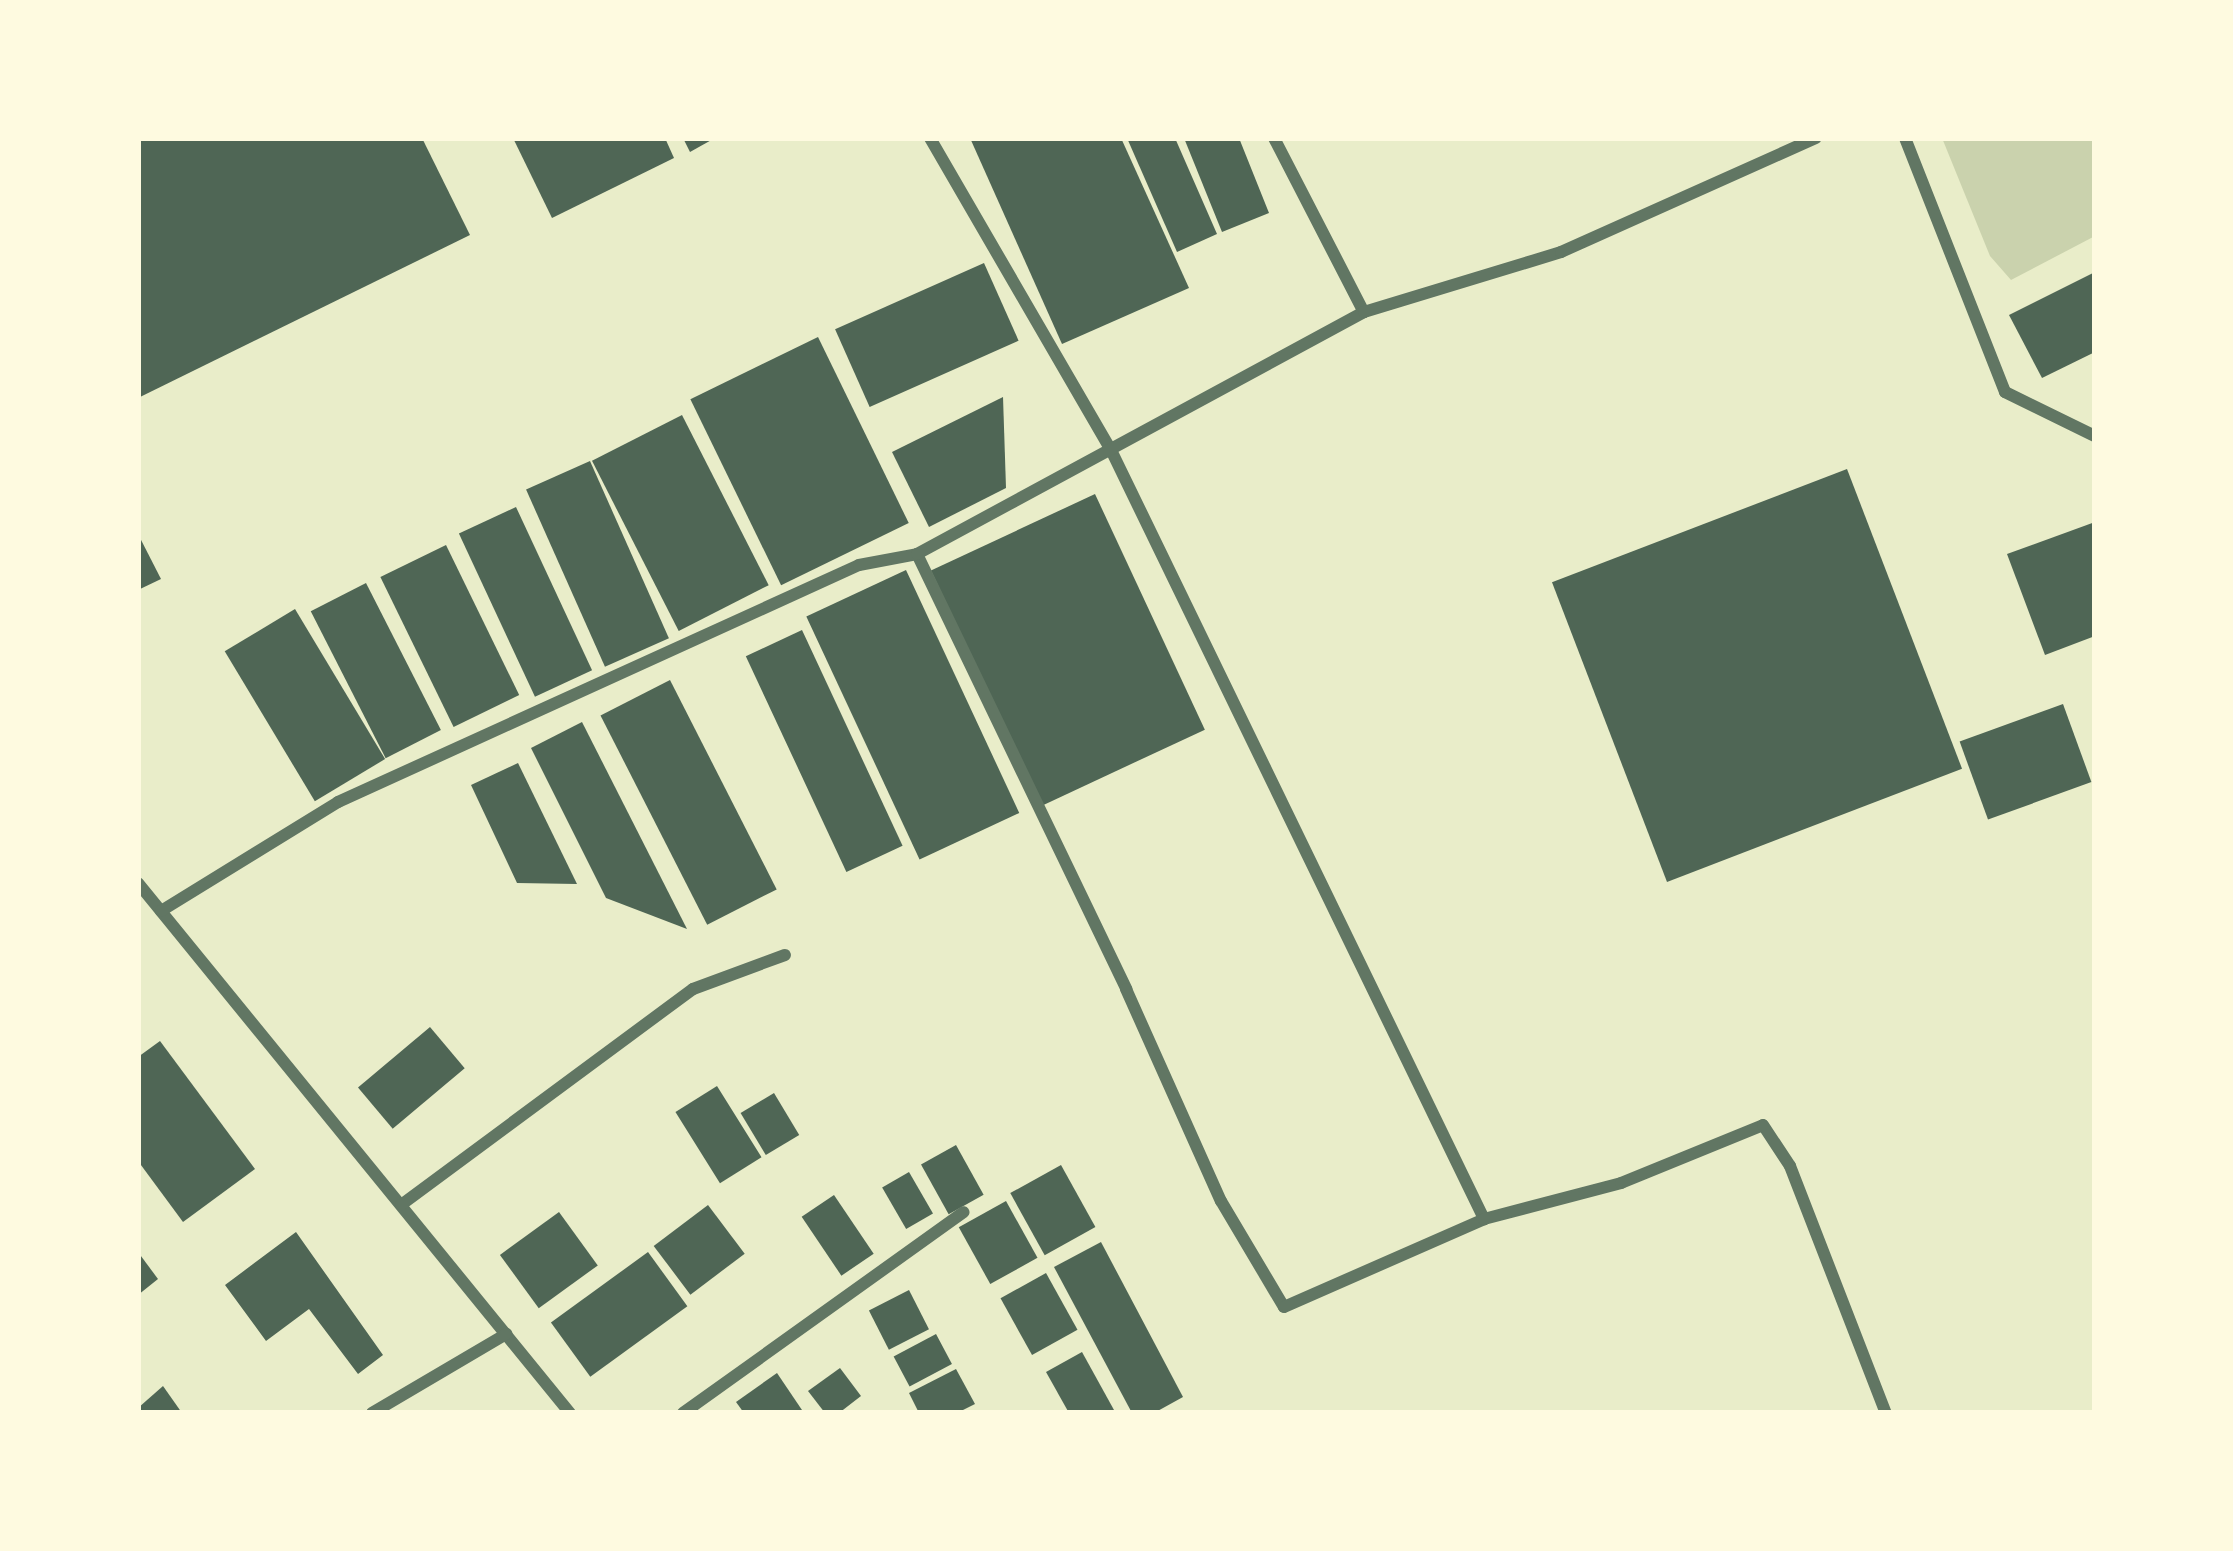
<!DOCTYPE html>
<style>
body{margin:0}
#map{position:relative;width:2233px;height:1551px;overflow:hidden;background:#e9edc9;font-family:"Open Sans",sans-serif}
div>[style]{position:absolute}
.green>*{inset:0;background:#cad2ad}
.building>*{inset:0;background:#4f6655;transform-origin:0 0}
.minor>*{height:12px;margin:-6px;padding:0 6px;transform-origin:6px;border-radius:6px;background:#617663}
span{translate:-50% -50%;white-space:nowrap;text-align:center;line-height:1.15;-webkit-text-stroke:9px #fefae0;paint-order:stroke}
.frame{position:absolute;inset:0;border:141px solid #fefae0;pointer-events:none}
</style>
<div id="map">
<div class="green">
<i style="clip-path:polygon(1942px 138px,2095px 138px,2095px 236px,2011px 280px,1990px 256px)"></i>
</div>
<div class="building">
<i style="clip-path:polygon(138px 138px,422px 138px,470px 235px,138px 398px)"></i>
<i style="clip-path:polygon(513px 138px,665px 138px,674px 158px,552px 218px)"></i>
<i style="clip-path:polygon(683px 138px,715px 138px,690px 152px)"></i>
<i style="clip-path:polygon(970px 138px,1121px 138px,1189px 288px,1062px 344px)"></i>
<i style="clip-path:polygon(1127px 138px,1175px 138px,1217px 234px,1177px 252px)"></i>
<i style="clip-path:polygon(1184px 138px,1239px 138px,1269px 213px,1222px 232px)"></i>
<i style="left:984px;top:263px;width:85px;height:163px;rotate:66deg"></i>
<i style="clip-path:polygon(2095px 272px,2095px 352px,2042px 378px,2009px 315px)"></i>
<i style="left:818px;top:337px;width:207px;height:142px;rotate:64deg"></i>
<i style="clip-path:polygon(1003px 397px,1006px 488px,929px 527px,892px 452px)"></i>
<i style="left:682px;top:415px;width:191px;height:101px;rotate:63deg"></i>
<i style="left:590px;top:461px;width:194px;height:70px;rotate:66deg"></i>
<i style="left:1847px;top:469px;width:321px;height:316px;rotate:69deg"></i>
<i style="left:1095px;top:494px;width:260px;height:181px;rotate:65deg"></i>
<i style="left:516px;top:507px;width:180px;height:63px;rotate:65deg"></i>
<i style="clip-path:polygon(2095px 522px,2095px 636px,2045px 655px,2007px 554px)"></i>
<i style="clip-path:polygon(138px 534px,161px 579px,138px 590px)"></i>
<i style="left:446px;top:545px;width:167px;height:73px;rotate:64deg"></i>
<i style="left:906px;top:570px;width:268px;height:110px;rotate:65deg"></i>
<i style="left:366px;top:583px;width:165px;height:62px;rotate:63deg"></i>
<i style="left:295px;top:609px;width:175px;height:82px;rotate:59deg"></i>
<i style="left:802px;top:630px;width:238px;height:62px;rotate:65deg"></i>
<i style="left:670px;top:680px;width:235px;height:78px;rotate:63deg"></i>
<i style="left:2063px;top:704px;width:83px;height:110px;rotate:70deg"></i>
<i style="clip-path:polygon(582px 722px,687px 929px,606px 898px,531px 748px)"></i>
<i style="clip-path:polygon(518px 763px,577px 884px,517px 883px,471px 785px)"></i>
<i style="left:430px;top:1027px;width:54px;height:94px;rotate:50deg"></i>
<i style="clip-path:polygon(160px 1041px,255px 1169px,183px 1222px,138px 1161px,138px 1057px)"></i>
<i style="left:717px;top:1086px;width:84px;height:49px;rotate:58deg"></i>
<i style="left:774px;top:1093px;width:49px;height:39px;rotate:59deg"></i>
<i style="left:956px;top:1145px;width:57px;height:40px;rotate:61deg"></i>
<i style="left:1061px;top:1165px;width:71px;height:58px;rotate:61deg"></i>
<i style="left:909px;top:1172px;width:48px;height:31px;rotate:60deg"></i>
<i style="left:834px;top:1195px;width:71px;height:39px;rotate:56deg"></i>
<i style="left:1006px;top:1201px;width:65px;height:54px;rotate:61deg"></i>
<i style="left:708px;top:1205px;width:61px;height:68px;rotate:53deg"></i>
<i style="left:559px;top:1212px;width:66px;height:73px;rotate:54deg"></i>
<i style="clip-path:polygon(296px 1232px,383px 1355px,358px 1374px,309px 1309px,266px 1341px,225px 1285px)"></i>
<i style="clip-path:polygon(1101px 1242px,1183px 1397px,1154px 1413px,1132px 1413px,1054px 1267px)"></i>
<i style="clip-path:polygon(138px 1252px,158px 1279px,138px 1295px)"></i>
<i style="left:648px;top:1252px;width:67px;height:120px;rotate:54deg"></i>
<i style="left:1046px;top:1273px;width:65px;height:52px;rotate:61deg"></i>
<i style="left:909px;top:1290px;width:44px;height:45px;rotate:63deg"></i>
<i style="left:936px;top:1334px;width:34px;height:48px;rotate:62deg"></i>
<i style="clip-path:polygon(1082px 1352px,1114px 1410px,1108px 1413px,1069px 1413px,1046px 1372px)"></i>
<i style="clip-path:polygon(840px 1368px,861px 1396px,839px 1413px,825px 1413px,808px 1391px)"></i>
<i style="clip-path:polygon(956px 1369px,975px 1404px,957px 1413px,919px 1413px,909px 1393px)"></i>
<i style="clip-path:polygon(777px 1373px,804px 1413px,744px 1413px,736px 1402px)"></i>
<i style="clip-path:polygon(163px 1386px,182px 1413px,138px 1413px,138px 1408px)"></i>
</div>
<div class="minor">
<i style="left:930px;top:138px;width:361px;rotate:59.9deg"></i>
<i style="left:1111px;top:450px;width:855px;rotate:64.12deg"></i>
<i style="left:1274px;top:138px;width:196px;rotate:62.7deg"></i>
<i style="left:1905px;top:138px;width:273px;rotate:68.5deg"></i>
<i style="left:2005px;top:392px;width:100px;rotate:26.1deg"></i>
<i style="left:917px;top:554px;width:483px;rotate:64.3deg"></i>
<i style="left:1126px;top:989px;width:232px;rotate:65.9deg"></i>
<i style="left:1221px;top:1201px;width:123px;rotate:59.3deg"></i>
<i style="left:1284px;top:1307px;width:219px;rotate:-23.7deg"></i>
<i style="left:1484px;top:1219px;width:142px;rotate:-14.7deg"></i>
<i style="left:1621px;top:1183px;width:153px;rotate:-22.2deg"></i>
<i style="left:1763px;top:1125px;width:49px;rotate:56.6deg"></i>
<i style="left:1790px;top:1166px;width:265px;rotate:68.8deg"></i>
<i style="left:138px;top:883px;width:684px;rotate:50.82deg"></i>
<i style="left:161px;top:911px;width:208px;rotate:-31.6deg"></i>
<i style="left:338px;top:802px;width:572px;rotate:-24.46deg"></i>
<i style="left:859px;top:565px;width:59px;rotate:-10.7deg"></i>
<i style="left:917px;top:554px;width:508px;rotate:-28.43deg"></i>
<i style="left:1364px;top:312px;width:206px;rotate:-16.9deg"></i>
<i style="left:1561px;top:252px;width:279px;rotate:-24.1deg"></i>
<i style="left:401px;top:1205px;width:363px;rotate:-36.5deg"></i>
<i style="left:693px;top:989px;width:98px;rotate:-20.3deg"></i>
<i style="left:372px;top:1413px;width:156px;rotate:-30.5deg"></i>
<i style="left:683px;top:1413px;width:345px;rotate:-35.6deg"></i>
</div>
<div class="frame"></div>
</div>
